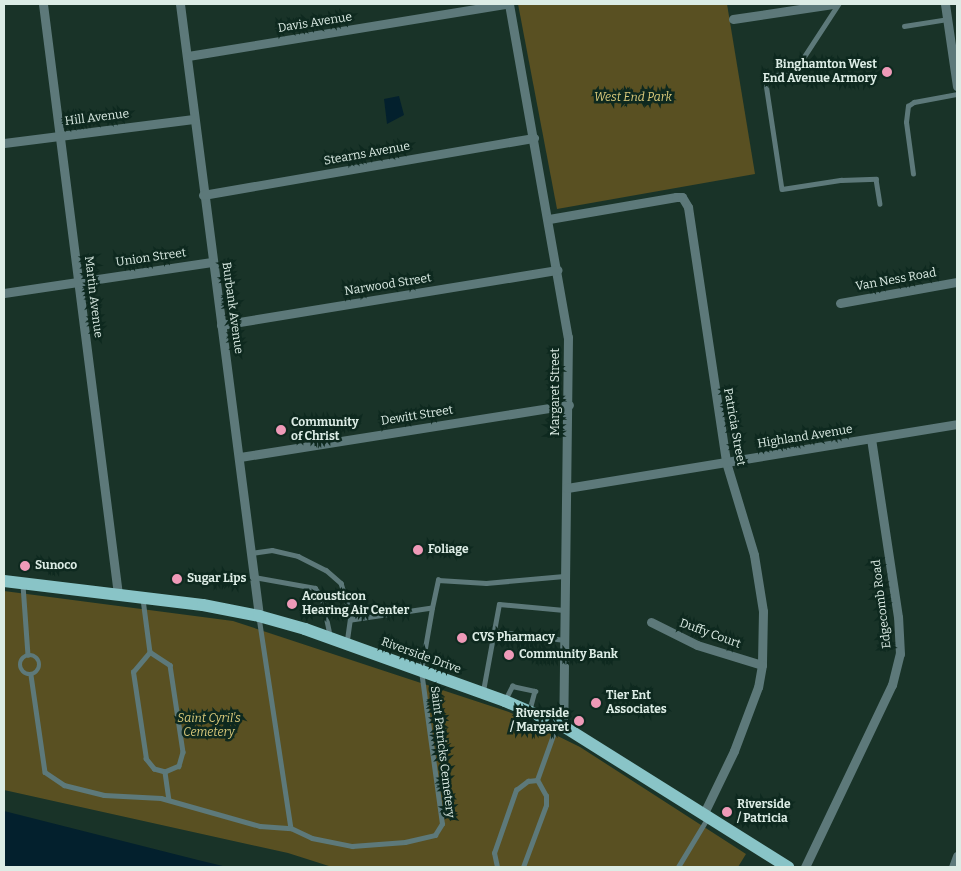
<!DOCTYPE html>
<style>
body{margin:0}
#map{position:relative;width:961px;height:871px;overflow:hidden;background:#193328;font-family:Bitter,serif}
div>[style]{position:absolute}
.green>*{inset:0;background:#595022}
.water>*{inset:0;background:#03202d}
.service>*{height:4.5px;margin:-2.25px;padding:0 2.25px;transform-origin:2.25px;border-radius:2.25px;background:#5d797a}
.service>.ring{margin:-2.25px;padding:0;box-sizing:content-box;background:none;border:4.5px solid #5d797a;border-radius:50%}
.minor>*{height:9px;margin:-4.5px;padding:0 4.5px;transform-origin:4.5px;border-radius:4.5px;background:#5d797a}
.primary>*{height:12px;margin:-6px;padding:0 6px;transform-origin:6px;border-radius:6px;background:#89c4c7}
.dots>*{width:14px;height:14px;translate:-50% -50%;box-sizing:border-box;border:2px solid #0e291f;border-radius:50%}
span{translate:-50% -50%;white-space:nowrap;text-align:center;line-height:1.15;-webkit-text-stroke:5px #0e291f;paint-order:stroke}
.street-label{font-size:12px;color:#dcece5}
.poi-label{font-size:12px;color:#dcece5;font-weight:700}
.right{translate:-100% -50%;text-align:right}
.left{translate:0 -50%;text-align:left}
.park-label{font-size:12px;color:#daca7b;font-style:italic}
.frame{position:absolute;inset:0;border:5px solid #dcece5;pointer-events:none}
</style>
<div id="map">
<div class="green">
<i style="clip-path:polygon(518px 4px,727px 4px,755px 174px,557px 209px)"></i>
<i style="clip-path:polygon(4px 591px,233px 621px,509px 712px,580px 747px,746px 854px,738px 867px,332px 867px,288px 853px,4px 790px)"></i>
</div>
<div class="water">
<i style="clip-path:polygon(399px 96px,404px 115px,387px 124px,384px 99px)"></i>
<i style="clip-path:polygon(4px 811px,198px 860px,227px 867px,4px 867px)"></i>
</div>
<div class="service">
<i style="left:839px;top:4px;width:82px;rotate:123.1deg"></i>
<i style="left:794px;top:73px;width:29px;rotate:172deg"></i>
<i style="left:765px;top:77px;width:113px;rotate:81.4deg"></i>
<i style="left:782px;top:189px;width:60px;rotate:-8.7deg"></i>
<i style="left:841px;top:180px;width:35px;rotate:-2deg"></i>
<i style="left:876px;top:179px;width:25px;rotate:81deg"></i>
<i style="left:904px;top:26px;width:45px;rotate:-9deg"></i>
<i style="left:913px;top:174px;width:52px;rotate:-97.7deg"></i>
<i style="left:906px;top:122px;width:16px;rotate:-83deg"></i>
<i style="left:908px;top:106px;width:7px;rotate:-34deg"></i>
<i style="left:914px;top:102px;width:44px;rotate:-10.5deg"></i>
<i style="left:251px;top:553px;width:21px;rotate:-8deg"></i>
<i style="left:272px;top:550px;width:27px;rotate:13deg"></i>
<i style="left:298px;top:556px;width:31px;rotate:27deg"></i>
<i style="left:326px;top:570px;width:20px;rotate:41deg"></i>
<i style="left:341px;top:583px;width:34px;rotate:73deg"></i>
<i style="left:351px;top:615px;width:27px;rotate:98deg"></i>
<i style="left:254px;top:577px;width:62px;rotate:10.2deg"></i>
<i style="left:315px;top:588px;width:11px;rotate:52deg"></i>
<i style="left:322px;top:597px;width:40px;rotate:78deg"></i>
<i style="left:23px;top:585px;width:70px;rotate:85.9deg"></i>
<i style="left:143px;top:599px;width:53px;rotate:82.5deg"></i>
<i style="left:432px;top:608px;width:29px;rotate:-78deg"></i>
<i style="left:438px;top:580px;width:48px;rotate:3.6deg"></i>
<i style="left:486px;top:583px;width:78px;rotate:-5.1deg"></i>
<i style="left:259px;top:617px;width:213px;rotate:81.4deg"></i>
<i style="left:494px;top:631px;width:71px;rotate:7.3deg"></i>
<i style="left:150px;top:652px;width:24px;rotate:33deg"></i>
<i style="left:170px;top:665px;width:88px;rotate:81.5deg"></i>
<i style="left:183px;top:752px;width:15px;rotate:106deg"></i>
<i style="left:179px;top:766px;width:15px;rotate:157deg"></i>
<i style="left:165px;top:772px;width:11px;rotate:-165deg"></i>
<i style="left:154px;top:769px;width:13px;rotate:-129deg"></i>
<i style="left:146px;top:759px;width:88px;rotate:-98.5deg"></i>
<i style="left:133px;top:672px;width:26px;rotate:-50deg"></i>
<i class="ring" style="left:20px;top:655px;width:15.5px;height:15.5px"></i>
<i style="left:31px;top:675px;width:98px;rotate:81.8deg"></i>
<i style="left:45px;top:772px;width:23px;rotate:34deg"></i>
<i style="left:64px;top:785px;width:41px;rotate:14deg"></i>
<i style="left:104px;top:795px;width:57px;rotate:3deg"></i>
<i style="left:161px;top:798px;width:103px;rotate:15.8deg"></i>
<i style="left:260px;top:826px;width:31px;rotate:4deg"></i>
<i style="left:291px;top:828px;width:23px;rotate:25deg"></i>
<i style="left:312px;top:838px;width:41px;rotate:11.3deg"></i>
<i style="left:352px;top:846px;width:53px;rotate:-4.3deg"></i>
<i style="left:405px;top:842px;width:31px;rotate:-13deg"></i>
<i style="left:435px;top:835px;width:13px;rotate:-58deg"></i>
<i style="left:442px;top:824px;width:154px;rotate:-97.8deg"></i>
<i style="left:421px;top:671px;width:64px;rotate:-80.1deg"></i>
<i style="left:432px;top:608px;width:81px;rotate:171.5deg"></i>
<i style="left:483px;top:691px;width:88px;rotate:-79.6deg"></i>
<i style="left:499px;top:604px;width:65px;rotate:5.3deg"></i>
<i style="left:505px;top:700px;width:16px;rotate:-63deg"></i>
<i style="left:512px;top:686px;width:24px;rotate:12deg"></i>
<i style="left:535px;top:691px;width:20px;rotate:105deg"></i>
<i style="left:165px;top:772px;width:27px;rotate:82deg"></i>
<i style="left:537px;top:780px;width:59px;rotate:-70.3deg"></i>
<i style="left:497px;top:867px;width:14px;rotate:-102deg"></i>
<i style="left:494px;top:853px;width:67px;rotate:-70.8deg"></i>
<i style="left:516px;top:790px;width:15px;rotate:-37deg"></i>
<i style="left:528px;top:781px;width:9px;rotate:-6deg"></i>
<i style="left:523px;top:867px;width:66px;rotate:-69.6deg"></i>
<i style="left:546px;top:805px;width:9px;rotate:-90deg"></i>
<i style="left:546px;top:796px;width:18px;rotate:-119deg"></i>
<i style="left:678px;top:867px;width:56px;rotate:-58.9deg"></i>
</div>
<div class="minor">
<i style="left:43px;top:4px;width:595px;rotate:82.76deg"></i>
<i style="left:180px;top:4px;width:617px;rotate:82.64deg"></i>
<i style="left:509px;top:4px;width:338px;rotate:80deg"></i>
<i style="left:568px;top:337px;width:389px;rotate:90.7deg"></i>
<i style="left:945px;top:4px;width:83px;rotate:81.7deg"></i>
<i style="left:733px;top:19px;width:101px;rotate:-8.5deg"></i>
<i style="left:188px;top:56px;width:321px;rotate:-9.3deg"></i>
<i style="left:4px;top:143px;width:191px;rotate:-7.2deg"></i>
<i style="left:203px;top:195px;width:336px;rotate:-9.8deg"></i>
<i style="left:549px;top:219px;width:129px;rotate:-9.8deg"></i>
<i style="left:676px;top:197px;width:6px"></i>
<i style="left:682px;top:197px;width:12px;rotate:59deg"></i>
<i style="left:688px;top:207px;width:258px;rotate:81.5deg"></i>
<i style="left:726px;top:462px;width:97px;rotate:73.2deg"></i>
<i style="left:754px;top:555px;width:57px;rotate:80.9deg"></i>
<i style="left:763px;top:611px;width:54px;rotate:91.1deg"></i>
<i style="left:762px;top:665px;width:22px;rotate:100deg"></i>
<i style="left:758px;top:687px;width:68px;rotate:110.6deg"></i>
<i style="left:734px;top:751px;width:69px;rotate:115.8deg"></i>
<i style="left:4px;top:293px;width:210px;rotate:-8.5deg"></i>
<i style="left:840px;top:303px;width:119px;rotate:-10.2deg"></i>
<i style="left:221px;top:325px;width:341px;rotate:-9.3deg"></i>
<i style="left:240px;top:457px;width:333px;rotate:-9deg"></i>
<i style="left:567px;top:488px;width:395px;rotate:-9.3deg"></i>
<i style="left:651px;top:622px;width:51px;rotate:26.6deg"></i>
<i style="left:697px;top:645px;width:68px;rotate:17.1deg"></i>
<i style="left:805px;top:867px;width:202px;rotate:-64.5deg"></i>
<i style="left:892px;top:685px;width:32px;rotate:-76deg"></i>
<i style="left:900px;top:654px;width:37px;rotate:-93deg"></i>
<i style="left:898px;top:617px;width:180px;rotate:-98.6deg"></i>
<i style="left:953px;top:867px;width:12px;rotate:-70deg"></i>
</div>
<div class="primary">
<i style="left:4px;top:581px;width:200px;rotate:6.9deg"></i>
<i style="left:203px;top:605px;width:57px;rotate:11.1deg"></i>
<i style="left:259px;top:616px;width:48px;rotate:15.8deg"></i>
<i style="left:305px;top:629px;width:213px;rotate:19.8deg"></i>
<i style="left:505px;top:701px;width:63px;rotate:23.3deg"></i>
<i style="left:563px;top:726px;width:266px;rotate:32.1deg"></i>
</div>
<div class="dots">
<i style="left:887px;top:72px;background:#ef9ab8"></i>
<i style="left:281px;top:430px;background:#ef9ab8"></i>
<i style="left:418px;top:550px;background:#ef9ab8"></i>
<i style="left:25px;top:566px;background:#ef9ab8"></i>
<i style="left:177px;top:579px;background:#ef9ab8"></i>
<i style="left:292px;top:604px;background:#ef9ab8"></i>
<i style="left:462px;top:638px;background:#ef9ab8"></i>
<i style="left:509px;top:655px;background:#ef9ab8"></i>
<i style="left:596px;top:703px;background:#ef9ab8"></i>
<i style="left:579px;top:721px;background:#ef9ab8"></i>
<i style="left:727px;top:812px;background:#ef9ab8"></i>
</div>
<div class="street-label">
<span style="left:315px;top:23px;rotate:-9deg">Davis Avenue</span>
<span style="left:97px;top:118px;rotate:-7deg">Hill Avenue</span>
<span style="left:367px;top:154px;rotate:-10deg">Stearns Avenue</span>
<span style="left:151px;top:258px;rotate:-8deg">Union Street</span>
<span style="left:896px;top:280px;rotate:-10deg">Van Ness Road</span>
<span style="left:388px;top:285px;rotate:-9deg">Narwood Street</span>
<span style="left:93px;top:297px;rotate:83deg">Martin Avenue</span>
<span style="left:232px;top:308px;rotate:82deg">Burbank Avenue</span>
<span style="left:556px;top:392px;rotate:-90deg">Margaret Street</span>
<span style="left:417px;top:416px;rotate:-9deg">Dewitt Street</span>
<span style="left:734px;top:427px;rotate:80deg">Patricia Street</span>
<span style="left:805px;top:437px;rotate:-9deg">Highland Avenue</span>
<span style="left:882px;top:604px;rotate:-97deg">Edgecomb Road</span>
<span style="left:710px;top:634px;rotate:20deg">Duffy Court</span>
<span style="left:421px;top:656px;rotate:20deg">Riverside Drive</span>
<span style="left:442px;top:752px;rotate:83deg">Saint Patricks Cemetery</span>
</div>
<div class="poi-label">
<span class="right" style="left:877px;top:72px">Binghamton West<br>End Avenue Armory</span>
<span class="left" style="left:291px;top:430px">Community<br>of Christ</span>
<span class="left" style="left:428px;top:550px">Foliage</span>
<span class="left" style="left:35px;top:566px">Sunoco</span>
<span class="left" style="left:187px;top:579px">Sugar Lips</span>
<span class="left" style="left:302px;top:604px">Acousticon<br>Hearing Air Center</span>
<span class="left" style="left:472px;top:638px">CVS Pharmacy</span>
<span class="left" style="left:519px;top:655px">Community Bank</span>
<span class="left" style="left:606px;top:703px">Tier Ent<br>Associates</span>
<span class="right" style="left:569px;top:721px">Riverside<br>/ Margaret</span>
<span class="left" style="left:737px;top:812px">Riverside<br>/ Patricia</span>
</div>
<div class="park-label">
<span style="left:633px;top:98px">West End Park</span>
<span style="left:209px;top:726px">Saint Cyril's<br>Cemetery</span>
</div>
<div class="frame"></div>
</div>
